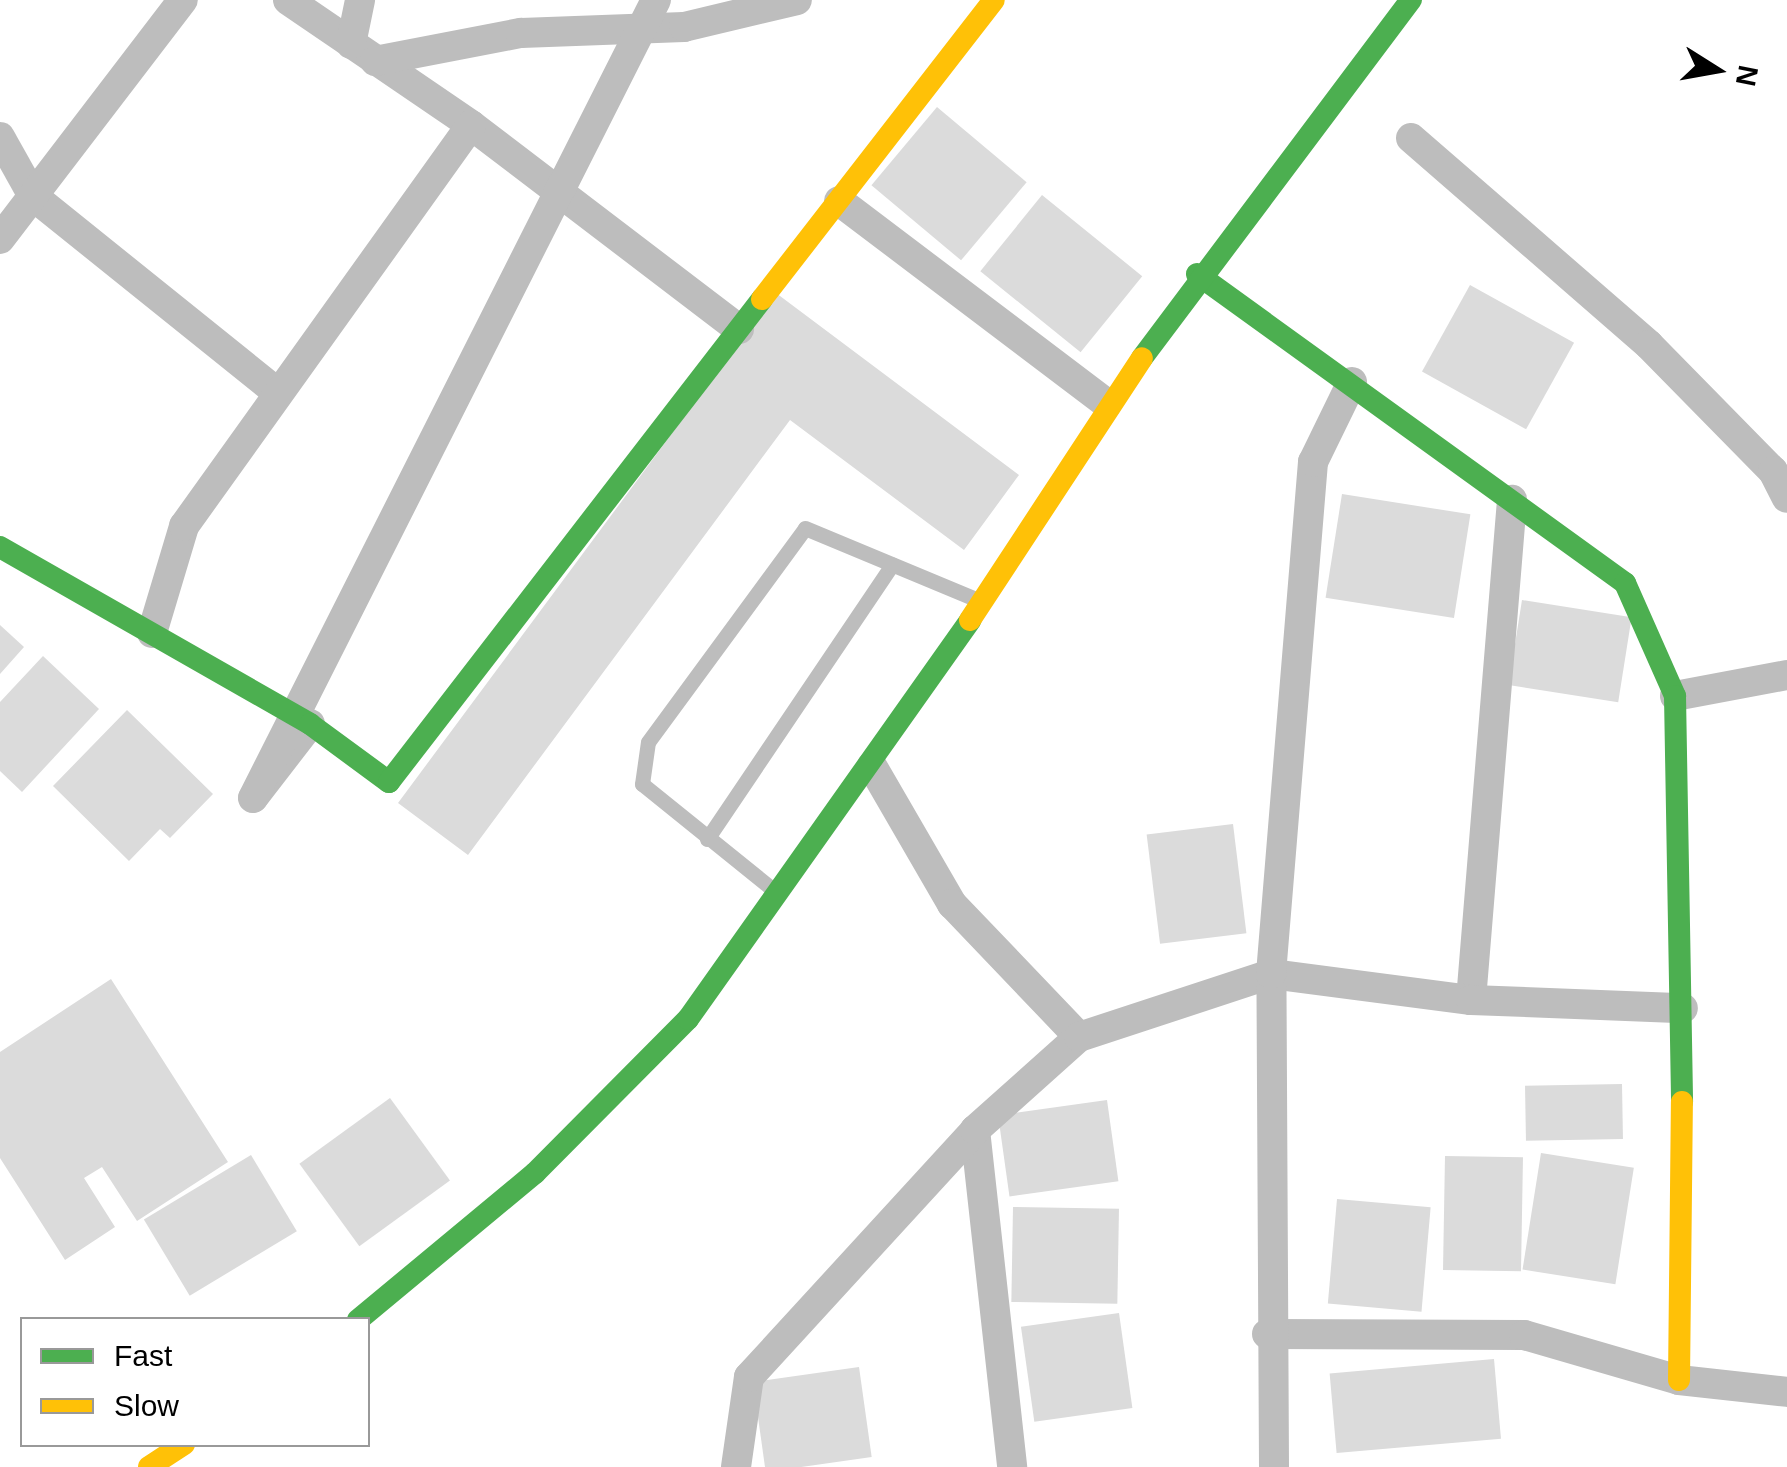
<!DOCTYPE html>
<style>
body{margin:0}
#map{position:relative;width:1787px;height:1467px;overflow:hidden;background:#fff;font-family:Arial,sans-serif}
div>[style]{position:absolute}
.building>*{inset:0;background:#dbdbdb;transform-origin:0 0}
.lane>*{height:15px;margin:-7.5px;padding:0 7.5px;transform-origin:7.5px;border-radius:7.5px;background:#bdbdbd}
.street>*{height:30px;margin:-15px;padding:0 15px;transform-origin:15px;border-radius:15px;background:#bdbdbd}
.fast>*{height:22px;margin:-11px;padding:0 11px;transform-origin:11px;border-radius:11px;background:#4caf50}
.slow>*{height:22px;margin:-11px;padding:0 11px;transform-origin:11px;border-radius:11px;background:#ffc107}
span{translate:-50% -50%;white-space:nowrap;text-align:center;line-height:1.15;-webkit-text-stroke:10px #fff;paint-order:stroke}
.legend{position:absolute;left:20px;top:1317px;width:350px;height:130px;box-sizing:border-box;background:#fff;border:2px solid #999;margin:0;padding:12px 18px;list-style:none;font-size:30px;color:#000}
.legend li{display:flex;align-items:center;gap:20px;height:50px}
.legend b{width:50px;border:2px solid #999}
.north{position:absolute;left:1667px;top:20px;width:100px;height:100px;-webkit-text-stroke:8px #fff;paint-order:stroke;rotate:101deg;font-size:28px;font-weight:700;line-height:40px;text-align:center;color:#000}
.north::after{content:'';display:block;margin:auto;width:35px;height:45px;background:#000;clip-path:polygon(50% 0,100% 100%,50% 72%,0 100%)}
</style>
<div id="map">
<div class="building">
<i style="left:937px;top:107px;width:117px;height:102px;rotate:40deg"></i>
<i style="left:1042px;top:195px;width:129px;height:98px;rotate:39deg"></i>
<i style="left:1470px;top:285px;width:119px;height:99px;rotate:29deg"></i>
<i style="clip-path:polygon(776px 293px,1019px 475px,964px 550px,790px 420px,468px 855px,398px 803px)"></i>
<i style="left:1342px;top:494px;width:130px;height:105px;rotate:9deg"></i>
<i style="left:1522px;top:600px;width:111px;height:86px;rotate:9deg"></i>
<i style="clip-path:polygon(0 625px,24px 647px,0 674px)"></i>
<i style="clip-path:polygon(43px 656px,99px 709px,22px 792px,0 771px,0 702px)"></i>
<i style="clip-path:polygon(127px 710px,213px 794px,170px 838px,160px 829px,129px 861px,53px 786px)"></i>
<i style="left:1233px;top:824px;width:110px;height:87px;rotate:83deg"></i>
<i style="clip-path:polygon(111px 979px,228px 1162px,137px 1221px,102px 1167px,84px 1178px,115px 1227px,65px 1260px,0 1158px,0 1052px)"></i>
<i style="left:1622px;top:1084px;width:55px;height:97px;rotate:89deg"></i>
<i style="left:390px;top:1098px;width:102px;height:112px;rotate:54deg"></i>
<i style="left:1107px;top:1100px;width:82px;height:110px;rotate:82deg"></i>
<i style="left:1541px;top:1153px;width:94px;height:118px;rotate:9deg"></i>
<i style="left:251px;top:1155px;width:89px;height:125px;rotate:59deg"></i>
<i style="left:1445px;top:1156px;width:78px;height:114px;rotate:1deg"></i>
<i style="left:1337px;top:1199px;width:94px;height:105px;rotate:5deg"></i>
<i style="left:1013px;top:1207px;width:106px;height:95px;rotate:1deg"></i>
<i style="left:1119px;top:1313px;width:96px;height:99px;rotate:82deg"></i>
<i style="left:1494px;top:1359px;width:80px;height:165px;rotate:85deg"></i>
<i style="left:859px;top:1367px;width:91px;height:107px;rotate:82deg"></i>
</div>
<div class="lane">
<i style="left:707px;top:839px;width:331px;rotate:-56deg"></i>
<i style="left:776px;top:892px;width:172px;rotate:-141.1deg"></i>
<i style="left:642px;top:784px;width:42px;rotate:-81.9deg"></i>
<i style="left:648px;top:742px;width:265px;rotate:-53.7deg"></i>
<i style="left:805px;top:528px;width:190px;rotate:22.6deg"></i>
</div>
<div class="street">
<i style="left:288px;top:0;width:222px;rotate:34.3deg"></i>
<i style="left:471px;top:125px;width:337px;rotate:37.3deg"></i>
<i style="left:351px;top:44px;width:45px;rotate:-78.4deg"></i>
<i style="left:375px;top:61px;width:149px;rotate:-10.9deg"></i>
<i style="left:521px;top:33px;width:163px;rotate:-2.1deg"></i>
<i style="left:684px;top:27px;width:116px;rotate:-13.4deg"></i>
<i style="left:0;top:137px;width:68px;rotate:60.8deg"></i>
<i style="left:33px;top:196px;width:313px;rotate:38.8deg"></i>
<i style="left:1411px;top:138px;width:315px;rotate:41deg"></i>
<i style="left:1649px;top:345px;width:177px;rotate:45.5deg"></i>
<i style="left:1773px;top:471px;width:30px;rotate:63deg"></i>
<i style="left:839px;top:201px;width:336px;rotate:37.1deg"></i>
<i style="left:0;top:239px;width:301px;rotate:-52.6deg"></i>
<i style="left:152px;top:633px;width:112px;rotate:-73.3deg"></i>
<i style="left:184px;top:526px;width:493px;rotate:-54.4deg"></i>
<i style="left:1675px;top:696px;width:114px;rotate:-10.6deg"></i>
<i style="left:310px;top:724px;width:93px;rotate:127.6deg"></i>
<i style="left:253px;top:798px;width:894px;rotate:-63.21deg"></i>
<i style="left:872px;top:766px;width:160px;rotate:59.9deg"></i>
<i style="left:952px;top:904px;width:184px;rotate:46.3deg"></i>
<i style="left:1471px;top:1000px;width:502px;rotate:-85.31deg"></i>
<i style="left:975px;top:1130px;width:339px;rotate:83.7deg"></i>
<i style="left:1267px;top:1334px;width:257px;rotate:0.2deg"></i>
<i style="left:1524px;top:1335px;width:161px;rotate:16.2deg"></i>
<i style="left:1679px;top:1380px;width:109px;rotate:6.3deg"></i>
<i style="left:736px;top:1467px;width:91px;rotate:-81.8deg"></i>
<i style="left:749px;top:1377px;width:335px;rotate:-47.5deg"></i>
<i style="left:975px;top:1130px;width:140px;rotate:-41.8deg"></i>
<i style="left:1079px;top:1037px;width:202px;rotate:-18.2deg"></i>
<i style="left:1271px;top:974px;width:202px;rotate:7.4deg"></i>
<i style="left:1471px;top:1000px;width:212px;rotate:2.2deg"></i>
<i style="left:1274px;top:1467px;width:493px;rotate:-90.3deg"></i>
<i style="left:1271px;top:974px;width:514px;rotate:-85.31deg"></i>
<i style="left:1313px;top:462px;width:89px;rotate:-64deg"></i>
</div>
<div class="fast">
<i style="left:1197px;top:274px;width:528px;rotate:35.83deg"></i>
<i style="left:1625px;top:583px;width:124px;rotate:66.1deg"></i>
<i style="left:1675px;top:696px;width:406px;rotate:89deg"></i>
<i style="left:1142px;top:358px;width:448px;rotate:-53.1deg"></i>
<i style="left:0;top:547px;width:357px;rotate:29.7deg"></i>
<i style="left:310px;top:724px;width:98px;rotate:36.3deg"></i>
<i style="left:389px;top:782px;width:610px;rotate:-52.32deg"></i>
<i style="left:358px;top:1320px;width:230px;rotate:-39.7deg"></i>
<i style="left:535px;top:1173px;width:217px;rotate:-45.2deg"></i>
<i style="left:688px;top:1019px;width:489px;rotate:-54.7deg"></i>
</div>
<div class="slow">
<i style="left:762px;top:299px;width:378px;rotate:-52.2deg"></i>
<i style="left:970px;top:620px;width:313px;rotate:-56.7deg"></i>
<i style="left:1679px;top:1380px;width:278px;rotate:-89.4deg"></i>
<i style="left:149px;top:1467px;width:42px;rotate:-33.3deg"></i>
</div>
<ul class="legend">
<li><b style="height:12px;background:#4caf50"></b>Fast</li>
<li><b style="height:12px;background:#ffc107"></b>Slow</li>
</ul>
<div class="north">N</div>
</div>
